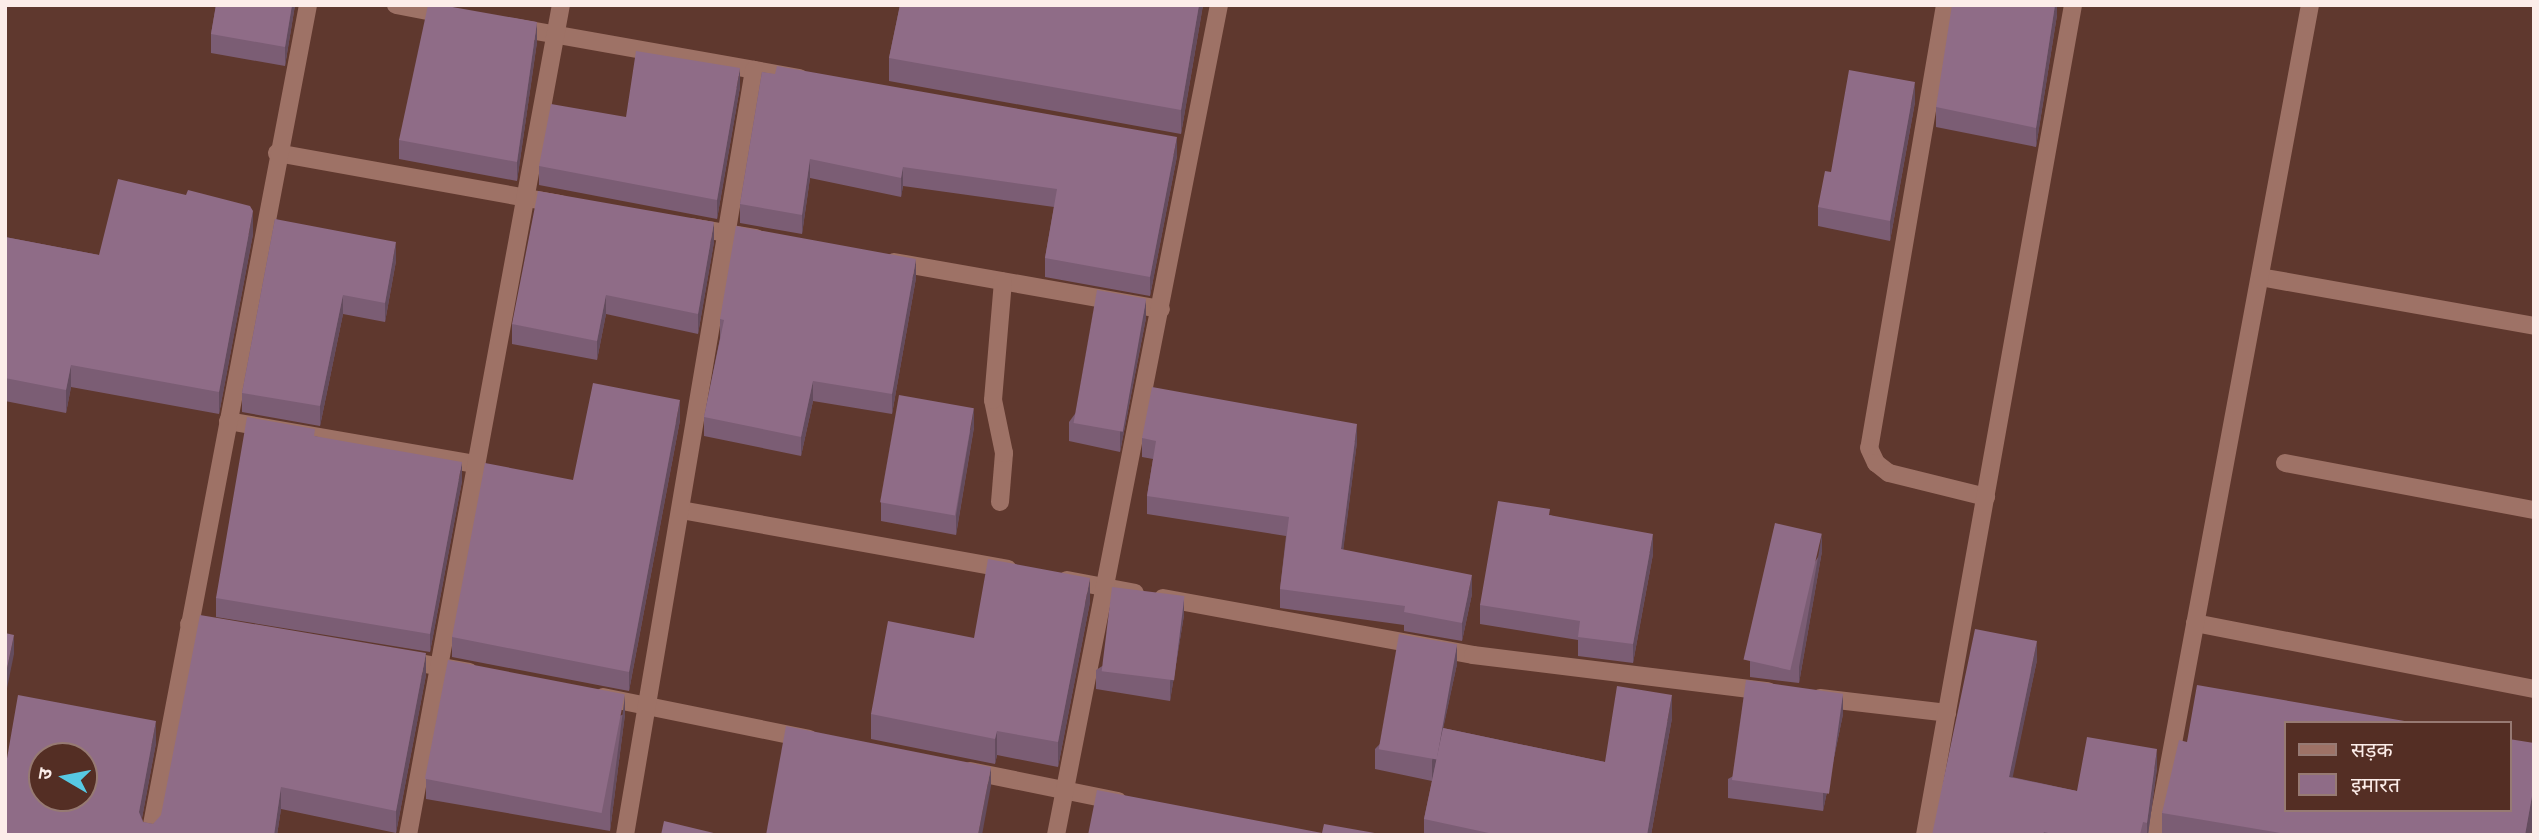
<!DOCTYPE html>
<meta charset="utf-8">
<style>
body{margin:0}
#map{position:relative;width:2539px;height:840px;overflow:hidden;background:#5f382e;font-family:"Titillium Web","Noto Sans Devanagari",sans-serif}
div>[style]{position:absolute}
.street>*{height:18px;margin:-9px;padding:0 9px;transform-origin:9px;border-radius:9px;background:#9e7266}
.wall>*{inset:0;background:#7b5d74}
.shaded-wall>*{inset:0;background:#644c5e}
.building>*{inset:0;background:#8f6c87;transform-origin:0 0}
span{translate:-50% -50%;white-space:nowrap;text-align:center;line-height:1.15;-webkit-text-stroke:5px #542e24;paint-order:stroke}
.frame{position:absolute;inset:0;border:7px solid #fcede9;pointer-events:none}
.legend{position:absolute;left:2284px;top:721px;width:228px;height:91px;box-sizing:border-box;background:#542e24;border:2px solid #977a73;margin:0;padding:9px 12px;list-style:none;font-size:21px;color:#fcede9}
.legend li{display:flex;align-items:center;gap:14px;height:35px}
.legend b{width:35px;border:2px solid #977a73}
.north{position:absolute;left:28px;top:742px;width:70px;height:70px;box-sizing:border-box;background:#542e24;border:2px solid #977a73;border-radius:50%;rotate:280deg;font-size:19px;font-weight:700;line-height:28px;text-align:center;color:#fcede9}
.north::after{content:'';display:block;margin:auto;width:24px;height:32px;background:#57c9e3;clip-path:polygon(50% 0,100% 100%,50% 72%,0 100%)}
</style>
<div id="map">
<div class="street">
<i style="left:396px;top:5px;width:53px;rotate:10.9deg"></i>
<i style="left:1945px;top:5px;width:449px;rotate:99.7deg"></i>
<i style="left:1869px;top:448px;width:17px;rotate:65deg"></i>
<i style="left:1876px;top:463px;width:16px;rotate:38deg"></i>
<i style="left:1889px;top:473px;width:100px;rotate:13.9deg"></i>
<i style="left:513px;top:27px;width:291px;rotate:10.1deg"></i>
<i style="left:277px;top:153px;width:288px;rotate:10.2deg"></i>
<i style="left:691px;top:227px;width:66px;rotate:9.6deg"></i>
<i style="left:894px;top:262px;width:271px;rotate:10deg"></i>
<i style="left:2260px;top:277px;width:278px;rotate:10.1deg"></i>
<i style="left:228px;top:421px;width:250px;rotate:9.9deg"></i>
<i style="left:2285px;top:463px;width:253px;rotate:10.7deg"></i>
<i style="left:1000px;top:502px;width:49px;rotate:-85.3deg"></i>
<i style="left:1004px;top:453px;width:54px;rotate:-101.7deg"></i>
<i style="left:993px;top:400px;width:119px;rotate:-85.2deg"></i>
<i style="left:681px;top:510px;width:332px;rotate:10.2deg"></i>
<i style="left:1067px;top:580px;width:69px;rotate:10.8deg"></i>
<i style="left:1163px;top:598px;width:315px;rotate:10.4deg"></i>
<i style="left:1473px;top:655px;width:297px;rotate:7deg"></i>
<i style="left:2195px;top:623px;width:345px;rotate:11deg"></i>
<i style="left:189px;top:624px;width:31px;rotate:9deg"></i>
<i style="left:403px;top:660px;width:67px;rotate:10.3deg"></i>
<i style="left:603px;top:697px;width:210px;rotate:11.5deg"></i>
<i style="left:1820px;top:698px;width:128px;rotate:6.7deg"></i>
<i style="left:970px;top:771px;width:151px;rotate:11.5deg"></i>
<i style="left:150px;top:835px;width:845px;rotate:-79.22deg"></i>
<i style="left:408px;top:835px;width:844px;rotate:-79.56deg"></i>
<i style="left:625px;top:835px;width:776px;rotate:-80.43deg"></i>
<i style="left:1056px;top:835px;width:846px;rotate:-78.89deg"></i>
<i style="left:1925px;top:835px;width:843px;rotate:-79.89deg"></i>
<i style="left:2156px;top:835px;width:844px;rotate:-79.49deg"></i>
</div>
<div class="wall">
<i style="clip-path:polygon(216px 5px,295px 5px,285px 66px,211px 53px,211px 34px)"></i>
<i style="clip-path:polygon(900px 5px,1203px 5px,1181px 134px,889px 81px,889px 58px)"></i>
<i style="clip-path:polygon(2057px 5px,2057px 15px,2036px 147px,1936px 127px,1936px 107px)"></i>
<i style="clip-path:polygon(537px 42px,517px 181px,399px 159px,399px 140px)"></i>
<i style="clip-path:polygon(762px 72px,1177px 156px,1150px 296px,1045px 277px,1045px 258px,1054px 207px,903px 186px,901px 197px,810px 178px,802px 234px,740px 223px,740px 204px)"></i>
<i style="clip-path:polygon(740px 87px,717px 219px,539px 185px,539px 166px,626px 117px)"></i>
<i style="clip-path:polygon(1915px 102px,1890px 241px,1818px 226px,1818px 207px,1831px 172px)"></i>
<i style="clip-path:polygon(275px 219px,396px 261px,385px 322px,343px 314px,320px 426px,242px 412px,242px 393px)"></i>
<i style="clip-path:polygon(253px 234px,219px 414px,71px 387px,66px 413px,5px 401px,5px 237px,99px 255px)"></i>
<i style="clip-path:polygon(714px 242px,698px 334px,606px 314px,597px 360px,512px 344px,512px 324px)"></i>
<i style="clip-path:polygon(916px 278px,892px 414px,813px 401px,801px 456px,704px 436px,704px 417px,720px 338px,720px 319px)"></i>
<i style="clip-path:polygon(1146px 318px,1120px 452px,1069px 441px,1069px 422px)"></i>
<i style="clip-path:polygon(680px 420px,629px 691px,452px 657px,452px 637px,573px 480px)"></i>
<i style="clip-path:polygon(974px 427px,956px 535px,881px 521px,881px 502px)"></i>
<i style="clip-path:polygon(315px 436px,462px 481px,430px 652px,216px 617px,216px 598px)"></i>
<i style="clip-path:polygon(1142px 438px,1357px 442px,1343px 550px,1472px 594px,1462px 641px,1404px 631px,1404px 625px,1280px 608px,1280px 589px,1286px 536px,1147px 514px,1147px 496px,1153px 459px,1142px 457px)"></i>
<i style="clip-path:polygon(1550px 515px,1653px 554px,1633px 663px,1578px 656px,1578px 640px,1480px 624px,1480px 605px)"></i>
<i style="clip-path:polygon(1822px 551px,1799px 683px,1750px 677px,1750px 661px)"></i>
<i style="clip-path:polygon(1090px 602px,1058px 767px,997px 755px,995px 764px,871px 739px,871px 714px,974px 638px)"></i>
<i style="clip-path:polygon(1184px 615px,1170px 701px,1096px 689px,1096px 670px)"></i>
<i style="clip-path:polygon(2037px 660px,2012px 777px,2077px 791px,2157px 768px,2148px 835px,1932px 835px)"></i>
<i style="clip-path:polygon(1457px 664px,1443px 728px,1605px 762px,1672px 718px,1651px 835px,1424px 835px,1424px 819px,1432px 781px,1375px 769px,1375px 749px)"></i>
<i style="clip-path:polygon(426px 675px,396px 833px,281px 809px,277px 835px,5px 835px,156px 743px,142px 818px,143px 822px,153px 824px)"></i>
<i style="clip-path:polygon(625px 714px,610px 831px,426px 799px,426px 779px)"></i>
<i style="clip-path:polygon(1843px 714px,1823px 811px,1728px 798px,1728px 779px)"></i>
<i style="clip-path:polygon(2187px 742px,2534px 743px,2534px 817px,2531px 835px,2162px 835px,2162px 813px)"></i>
</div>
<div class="shaded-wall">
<i style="clip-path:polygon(292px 5px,295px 5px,285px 66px,285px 47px)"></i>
<i style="clip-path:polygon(1199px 5px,1203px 5px,1181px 134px,1181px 110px)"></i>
<i style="clip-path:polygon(2055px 5px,2057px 5px,2057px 15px,2036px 147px,2036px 128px)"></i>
<i style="clip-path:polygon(537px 22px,537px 42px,517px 181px,517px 162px)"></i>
<i style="clip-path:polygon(740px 68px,740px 87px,717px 219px,717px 200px)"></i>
<i style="clip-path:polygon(1915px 82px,1915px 102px,1890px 241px,1890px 221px)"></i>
<i style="clip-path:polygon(1177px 137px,1177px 156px,1150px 296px,1150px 277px)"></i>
<i style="clip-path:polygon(810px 159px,810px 178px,802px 234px,802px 215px)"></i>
<i style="clip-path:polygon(903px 167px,903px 186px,901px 197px,901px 178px)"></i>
<i style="clip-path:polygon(253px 211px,253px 234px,219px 414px,219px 392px)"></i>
<i style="clip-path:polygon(714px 222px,714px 242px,698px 334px,698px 314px)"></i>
<i style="clip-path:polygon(396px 242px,396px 261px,385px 322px,385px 303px)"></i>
<i style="clip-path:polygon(916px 259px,916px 278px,892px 414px,892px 394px)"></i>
<i style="clip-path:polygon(343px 295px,343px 314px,320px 426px,320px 406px)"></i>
<i style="clip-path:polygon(606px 295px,606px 314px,597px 360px,597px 341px)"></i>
<i style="clip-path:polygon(1146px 299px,1146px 318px,1120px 452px,1120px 433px)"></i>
<i style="clip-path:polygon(71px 365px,71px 387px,66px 413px,66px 390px)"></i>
<i style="clip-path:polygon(813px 381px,813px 401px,801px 456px,801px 437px)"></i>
<i style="clip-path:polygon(680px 400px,680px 420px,629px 691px,629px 672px)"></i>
<i style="clip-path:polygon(974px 408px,974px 427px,956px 535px,956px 515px)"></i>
<i style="clip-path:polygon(1357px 424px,1357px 442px,1341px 568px,1341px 549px)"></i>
<i style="clip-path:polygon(462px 462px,462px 481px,430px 652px,430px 634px)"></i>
<i style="clip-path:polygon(1653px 534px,1653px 554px,1633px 663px,1633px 644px)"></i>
<i style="clip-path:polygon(1822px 534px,1822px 551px,1799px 683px,1799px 667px)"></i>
<i style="clip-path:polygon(1472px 575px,1472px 594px,1462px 641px,1462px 623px)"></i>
<i style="clip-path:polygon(1090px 578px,1090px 602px,1058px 767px,1058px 742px)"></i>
<i style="clip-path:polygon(1184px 596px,1184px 615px,1170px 701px,1170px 682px)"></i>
<i style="clip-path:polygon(14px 635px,14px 654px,5px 698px,5px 678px)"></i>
<i style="clip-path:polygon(2037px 641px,2037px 660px,2009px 795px,2009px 777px)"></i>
<i style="clip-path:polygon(1457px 644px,1457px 664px,1432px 781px,1432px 761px)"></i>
<i style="clip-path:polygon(426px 653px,426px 675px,396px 833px,396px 811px)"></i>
<i style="clip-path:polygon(1843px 694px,1843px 714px,1823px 811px,1823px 792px)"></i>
<i style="clip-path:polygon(625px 695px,625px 714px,610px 831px,610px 812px)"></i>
<i style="clip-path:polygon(1672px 695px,1672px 718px,1651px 835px,1647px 835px)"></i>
<i style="clip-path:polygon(156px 721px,156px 743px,139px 834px,139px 812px)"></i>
<i style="clip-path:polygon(997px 731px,997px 755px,995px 764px,995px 739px)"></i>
<i style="clip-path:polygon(2157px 749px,2157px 768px,2148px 835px,2147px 835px,2147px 823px)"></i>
<i style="clip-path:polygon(991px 767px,991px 786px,982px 835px,978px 835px)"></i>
<i style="clip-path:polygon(2534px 785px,2534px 817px,2531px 835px,2525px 835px)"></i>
<i style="clip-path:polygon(281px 787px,281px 809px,277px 835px,274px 835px)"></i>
</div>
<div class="building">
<i style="clip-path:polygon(216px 5px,292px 5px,285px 47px,211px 34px)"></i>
<i style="clip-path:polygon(428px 5px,441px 5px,537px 22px,517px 162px,399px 140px)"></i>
<i style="clip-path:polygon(900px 5px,1199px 5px,1181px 110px,889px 58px)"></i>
<i style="clip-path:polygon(1952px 5px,2055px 5px,2036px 128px,1936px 107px)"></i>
<i style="clip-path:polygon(636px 51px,740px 68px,717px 200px,539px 166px,551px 104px,626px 117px)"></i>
<i style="clip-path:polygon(777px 66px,1177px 137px,1150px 277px,1045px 258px,1057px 189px,903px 167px,901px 178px,810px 159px,802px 215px,740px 204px,762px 72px,775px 74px)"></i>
<i style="clip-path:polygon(1849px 70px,1915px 82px,1890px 221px,1818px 207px,1825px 171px,1831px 172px)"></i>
<i style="clip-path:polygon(118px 179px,186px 195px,188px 190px,250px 206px,253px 211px,219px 392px,71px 365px,66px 390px,5px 378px,5px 237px,99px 255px)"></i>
<i style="clip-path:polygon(538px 191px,714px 222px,698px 314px,606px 295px,597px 341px,512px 324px)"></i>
<i style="clip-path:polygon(275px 219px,396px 242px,385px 303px,343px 295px,320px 406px,242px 393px)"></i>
<i style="clip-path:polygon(736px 226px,916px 259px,892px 394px,813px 381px,801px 437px,704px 417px,724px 320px,720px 319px)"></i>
<i style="left:1097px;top:290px;width:50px;height:135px;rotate:10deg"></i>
<i style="clip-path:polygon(593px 383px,680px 400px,629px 672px,452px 637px,485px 463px,573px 480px)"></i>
<i style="clip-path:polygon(1152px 387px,1357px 424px,1341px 549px,1472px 575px,1462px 623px,1404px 612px,1405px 606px,1280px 589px,1289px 517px,1147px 496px,1156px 441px,1142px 438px)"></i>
<i style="left:899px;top:395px;width:76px;height:109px;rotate:10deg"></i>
<i style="clip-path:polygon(247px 417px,315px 429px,314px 436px,462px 462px,430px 634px,216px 598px)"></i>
<i style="clip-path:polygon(1498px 501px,1550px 509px,1549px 515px,1653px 534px,1633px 644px,1578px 637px,1580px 621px,1480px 605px)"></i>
<i style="left:1775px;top:523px;width:48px;height:140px;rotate:13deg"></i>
<i style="clip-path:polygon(988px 559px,1090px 578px,1058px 742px,997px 731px,995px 739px,871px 714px,888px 621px,974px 638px)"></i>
<i style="left:1112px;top:587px;width:73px;height:85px;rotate:7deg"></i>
<i style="clip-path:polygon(evenodd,200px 615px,426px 653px,396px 811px,281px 787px,274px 835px,5px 835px,5px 770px,18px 695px,156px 721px,139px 812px,143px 822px,153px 824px,161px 815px,200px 615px,42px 756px,84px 756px,84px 798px,42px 798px,42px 756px)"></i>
<i style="clip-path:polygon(1975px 629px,2037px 641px,2009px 777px,2077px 791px,2087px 737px,2157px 749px,2147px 823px,2143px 822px,2140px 835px,2057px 835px,2044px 832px,2043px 835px,1932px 835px)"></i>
<i style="clip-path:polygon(5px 633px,14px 635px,5px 678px)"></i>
<i style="left:1399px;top:634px;width:59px;height:117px;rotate:10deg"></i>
<i style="left:448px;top:660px;width:180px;height:121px;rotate:11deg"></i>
<i style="left:1746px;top:680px;width:98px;height:101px;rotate:8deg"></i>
<i style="clip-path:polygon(2197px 685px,2416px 723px,2285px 723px,2285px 810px,2509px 810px,2509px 739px,2534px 743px,2534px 785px,2525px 835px,2292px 835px,2162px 813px,2179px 740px,2187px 742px)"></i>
<i style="clip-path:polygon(1617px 686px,1672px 695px,1647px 835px,1498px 835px,1424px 819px,1443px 728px,1605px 762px)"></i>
<i style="clip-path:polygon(786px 726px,991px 767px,978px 835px,766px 835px)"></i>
<i style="clip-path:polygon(1097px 790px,1322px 833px,1324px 824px,1386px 835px,1088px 835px)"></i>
<i style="clip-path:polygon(664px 821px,722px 835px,661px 835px)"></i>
</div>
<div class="frame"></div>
<ul class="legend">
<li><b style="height:9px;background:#9e7266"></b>सड़क</li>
<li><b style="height:19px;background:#8f6c87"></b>इमारत</li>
</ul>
<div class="north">उ</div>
</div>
